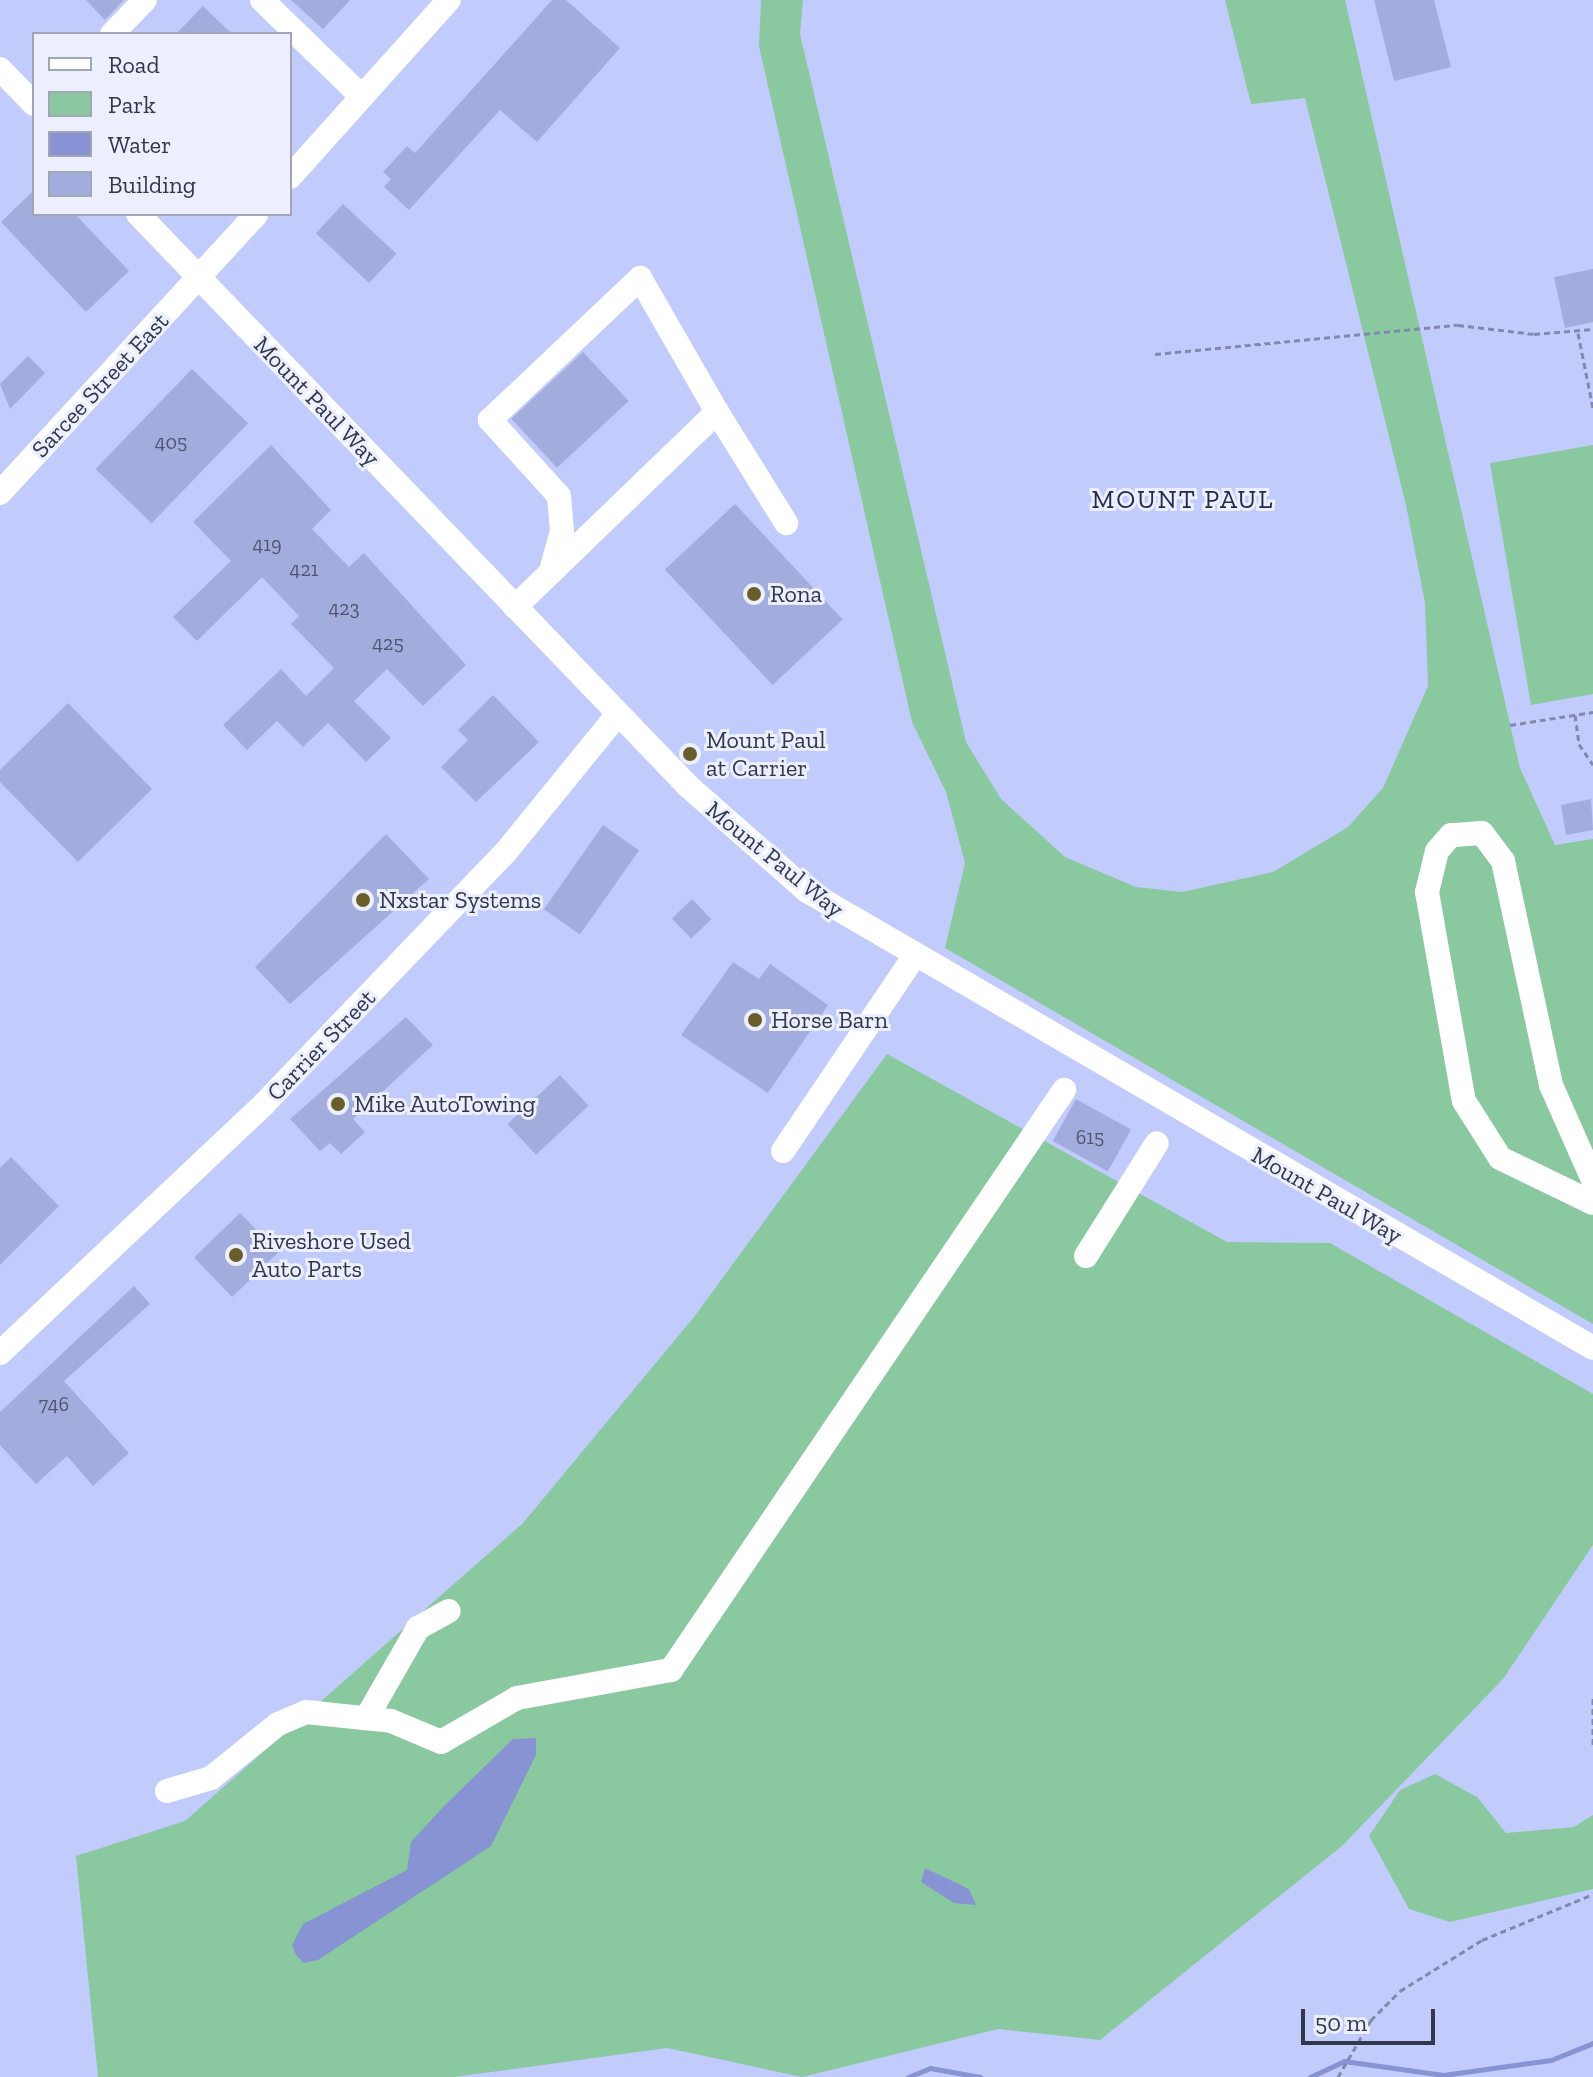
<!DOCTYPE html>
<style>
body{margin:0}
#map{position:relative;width:1593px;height:2077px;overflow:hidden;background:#c1ccfd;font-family:"Zilla Slab",serif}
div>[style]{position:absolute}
.green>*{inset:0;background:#8ac8a0}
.water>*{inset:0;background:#8793d2}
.stream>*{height:5px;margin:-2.5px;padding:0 2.5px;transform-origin:2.5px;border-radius:2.5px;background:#8793d2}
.building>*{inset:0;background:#a3addd;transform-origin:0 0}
.path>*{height:3px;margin-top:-1.5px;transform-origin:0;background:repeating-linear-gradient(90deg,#8188ac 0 6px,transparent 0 10px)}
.minor>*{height:24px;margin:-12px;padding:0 12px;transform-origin:12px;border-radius:12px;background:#fff}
.dots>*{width:22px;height:22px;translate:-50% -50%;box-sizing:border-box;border:4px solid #ebeffe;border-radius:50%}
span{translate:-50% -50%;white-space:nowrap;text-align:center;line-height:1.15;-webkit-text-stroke:6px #ebeffe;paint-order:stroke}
.number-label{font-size:20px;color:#4f5470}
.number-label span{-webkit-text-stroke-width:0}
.street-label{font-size:24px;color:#33374b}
.poi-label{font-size:24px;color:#33374b}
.left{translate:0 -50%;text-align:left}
.neighbourhood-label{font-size:26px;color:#24294f;letter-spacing:2px}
.legend{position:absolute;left:32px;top:32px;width:260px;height:184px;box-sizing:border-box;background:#ebeffe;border:2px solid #a1a5b6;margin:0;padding:10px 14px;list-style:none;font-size:24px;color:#33374b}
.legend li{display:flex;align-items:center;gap:16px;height:40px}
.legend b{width:40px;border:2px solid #a1a5b6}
.scale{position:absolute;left:1301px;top:2009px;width:134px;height:36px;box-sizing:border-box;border:4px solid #33374b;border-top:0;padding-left:10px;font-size:24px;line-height:28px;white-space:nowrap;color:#33374b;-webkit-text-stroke:6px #ebeffe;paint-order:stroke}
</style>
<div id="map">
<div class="green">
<i style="clip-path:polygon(761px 0,803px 0,800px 34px,966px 742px,1001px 799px,1065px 857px,1136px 887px,1182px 892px,1273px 872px,1348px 827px,1383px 788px,1428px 686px,1425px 603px,1406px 505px,1305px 98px,1251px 104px,1225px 0,1345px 0,1520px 768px,1555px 845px,1593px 839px,1593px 1324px,945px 948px,965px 863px,946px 792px,912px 722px,759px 46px)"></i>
<i style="clip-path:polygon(1593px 445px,1593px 694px,1531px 705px,1490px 463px)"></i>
<i style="clip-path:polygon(887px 1054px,1227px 1242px,1330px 1243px,1593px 1394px,1593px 1545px,1503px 1679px,1342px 1846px,1100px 2040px,998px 2029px,802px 2077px,667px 2048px,454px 2077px,98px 2077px,76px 1856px,185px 1821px,523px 1523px,694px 1317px)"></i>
<i style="clip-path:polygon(1435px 1774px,1477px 1797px,1506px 1833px,1574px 1827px,1593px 1815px,1593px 1889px,1450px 1922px,1409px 1909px,1369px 1836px,1400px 1790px)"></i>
</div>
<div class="water">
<i style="clip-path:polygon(536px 1738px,536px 1755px,491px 1846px,318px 1960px,304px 1963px,296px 1955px,292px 1945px,303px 1924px,407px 1870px,411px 1842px,443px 1807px,513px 1739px)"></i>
<i style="clip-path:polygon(925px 1868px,969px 1889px,976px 1905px,954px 1903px,921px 1882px)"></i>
</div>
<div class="stream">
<i style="left:908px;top:2077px;width:24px;rotate:-22deg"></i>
<i style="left:930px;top:2068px;width:51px;rotate:10.2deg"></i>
<i style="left:1310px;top:2077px;width:38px;rotate:-25deg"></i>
<i style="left:1344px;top:2061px;width:100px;rotate:8deg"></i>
<i style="left:1443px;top:2075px;width:109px;rotate:-7.9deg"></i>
<i style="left:1551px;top:2060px;width:45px;rotate:-22deg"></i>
</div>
<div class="building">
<i style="clip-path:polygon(86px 0,124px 0,105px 20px)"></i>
<i style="clip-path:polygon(291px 0,350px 0,323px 29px)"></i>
<i style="clip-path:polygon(552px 0,566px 0,620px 48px,537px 142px,500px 110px,409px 210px,384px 187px,391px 179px,383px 172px,407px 146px,415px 153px)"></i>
<i style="clip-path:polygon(1374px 0,1434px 0,1451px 67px,1394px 81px)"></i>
<i style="clip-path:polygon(203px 6px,232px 34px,176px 34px)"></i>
<i style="clip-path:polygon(34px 190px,34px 214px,75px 214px,129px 271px,86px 312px,1px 222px)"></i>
<i style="left:343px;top:204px;width:73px;height:40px;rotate:43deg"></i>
<i style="clip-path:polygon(1593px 269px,1593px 322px,1565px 328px,1554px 277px)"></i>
<i style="left:583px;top:352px;width:67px;height:98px;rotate:47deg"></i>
<i style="clip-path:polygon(28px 356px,45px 373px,10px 409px,0 384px)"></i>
<i style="left:192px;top:369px;width:78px;height:139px;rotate:44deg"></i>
<i style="clip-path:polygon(271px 445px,331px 510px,312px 529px,349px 567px,364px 553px,466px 665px,423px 706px,387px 669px,354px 701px,391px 738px,366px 762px,328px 723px,303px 747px,277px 721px,247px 750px,223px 725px,281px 669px,306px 696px,334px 668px,291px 624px,299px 616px,262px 577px,197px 641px,173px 617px,231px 561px,193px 522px)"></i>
<i style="left:735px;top:504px;width:158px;height:96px;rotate:47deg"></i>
<i style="clip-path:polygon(493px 695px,539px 742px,476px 802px,441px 767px,468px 740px,458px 730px)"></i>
<i style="clip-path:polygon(68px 703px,152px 789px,78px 862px,0 782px,0 770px)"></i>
<i style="clip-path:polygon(1591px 799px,1593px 830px,1566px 835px,1561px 805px)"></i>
<i style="left:603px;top:825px;width:44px;height:103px;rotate:35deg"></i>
<i style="clip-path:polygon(386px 834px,429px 879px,290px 1004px,255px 967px)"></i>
<i style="left:692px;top:899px;width:28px;height:28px;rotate:46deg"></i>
<i style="clip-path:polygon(733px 962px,759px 979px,770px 964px,828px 1005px,768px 1093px,681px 1035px)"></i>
<i style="clip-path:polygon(406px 1017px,433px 1045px,353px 1119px,365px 1132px,341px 1154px,330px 1143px,320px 1151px,290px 1119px)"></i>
<i style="left:560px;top:1075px;width:42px;height:72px;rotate:47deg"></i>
<i style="left:1076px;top:1099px;width:63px;height:48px;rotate:29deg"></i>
<i style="clip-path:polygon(11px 1157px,59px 1206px,0 1265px,0 1168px)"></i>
<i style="left:240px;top:1213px;width:55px;height:64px;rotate:46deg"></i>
<i style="clip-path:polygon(134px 1286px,150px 1304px,64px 1381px,129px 1453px,93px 1486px,67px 1456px,36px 1484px,0 1445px,0 1412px)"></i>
</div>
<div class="path">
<i style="left:1578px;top:333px;width:76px;rotate:78.7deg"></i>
<i style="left:1155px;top:354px;width:304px;rotate:-5.5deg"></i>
<i style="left:1458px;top:325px;width:77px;rotate:6.8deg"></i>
<i style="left:1534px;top:334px;width:59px;rotate:-4.8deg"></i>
<i style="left:1575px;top:715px;width:29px;rotate:82deg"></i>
<i style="left:1579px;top:744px;width:25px;rotate:56deg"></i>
<i style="left:1510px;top:725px;width:84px;rotate:-8.9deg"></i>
<i style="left:1593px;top:1698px;width:47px;rotate:90deg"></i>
<i style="left:1338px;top:2077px;width:66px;rotate:-59.9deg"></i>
<i style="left:1371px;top:2020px;width:41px;rotate:-45deg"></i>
<i style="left:1400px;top:1991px;width:97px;rotate:-31.9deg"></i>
<i style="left:1482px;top:1940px;width:120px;rotate:-22.5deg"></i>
</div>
<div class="minor">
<i style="left:262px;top:0;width:139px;rotate:44.1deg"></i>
<i style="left:112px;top:34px;width:47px;rotate:-45.9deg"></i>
<i style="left:0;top:69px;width:49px;rotate:45.8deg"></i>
<i style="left:290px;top:177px;width:238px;rotate:-48.1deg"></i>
<i style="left:138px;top:214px;width:794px;rotate:46.12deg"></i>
<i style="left:688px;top:786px;width:159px;rotate:41.4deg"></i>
<i style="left:807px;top:891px;width:909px;rotate:30.17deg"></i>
<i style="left:0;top:493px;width:379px;rotate:-47.4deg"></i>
<i style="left:551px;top:571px;width:41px;rotate:-74.6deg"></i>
<i style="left:562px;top:531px;width:35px;rotate:-95deg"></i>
<i style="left:559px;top:496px;width:103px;rotate:-132.2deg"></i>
<i style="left:490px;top:420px;width:207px;rotate:-43.4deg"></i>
<i style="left:640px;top:278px;width:155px;rotate:60.1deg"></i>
<i style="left:515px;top:607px;width:281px;rotate:-44deg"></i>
<i style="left:717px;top:412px;width:131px;rotate:58.1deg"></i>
<i style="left:783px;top:1151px;width:233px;rotate:-56deg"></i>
<i style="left:1593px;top:1180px;width:104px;rotate:-113.9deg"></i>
<i style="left:1551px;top:1085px;width:229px;rotate:-102.1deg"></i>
<i style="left:1503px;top:861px;width:35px;rotate:-127deg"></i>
<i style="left:1482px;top:833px;width:31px;rotate:176deg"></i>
<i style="left:1451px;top:835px;width:21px;rotate:131deg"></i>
<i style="left:1437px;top:851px;width:42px;rotate:103.7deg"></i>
<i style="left:1427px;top:892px;width:212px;rotate:80deg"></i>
<i style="left:1464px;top:1101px;width:67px;rotate:57.7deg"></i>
<i style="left:1500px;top:1158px;width:103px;rotate:25.8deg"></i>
<i style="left:1086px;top:1256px;width:133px;rotate:-57.9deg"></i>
<i style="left:0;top:1353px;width:363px;rotate:-43.3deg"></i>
<i style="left:264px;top:1104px;width:348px;rotate:-46.2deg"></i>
<i style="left:505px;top:853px;width:179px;rotate:-50.9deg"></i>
<i style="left:367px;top:1717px;width:103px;rotate:-60.2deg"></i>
<i style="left:418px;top:1628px;width:35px;rotate:-29deg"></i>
<i style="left:167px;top:1791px;width:46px;rotate:-16.5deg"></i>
<i style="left:211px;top:1778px;width:86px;rotate:-38.9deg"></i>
<i style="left:278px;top:1724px;width:30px;rotate:-23deg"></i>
<i style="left:306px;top:1712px;width:85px;rotate:6deg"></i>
<i style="left:391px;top:1721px;width:54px;rotate:22.8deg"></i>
<i style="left:441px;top:1742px;width:88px;rotate:-30.1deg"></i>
<i style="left:517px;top:1698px;width:157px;rotate:-10.3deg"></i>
<i style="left:671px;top:1670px;width:701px;rotate:-55.88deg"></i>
</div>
<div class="dots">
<i style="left:754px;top:594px;background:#695d2a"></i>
<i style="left:690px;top:754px;background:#695d2a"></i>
<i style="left:363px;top:900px;background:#695d2a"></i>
<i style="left:755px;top:1020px;background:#695d2a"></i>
<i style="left:338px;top:1104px;background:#695d2a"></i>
<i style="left:236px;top:1255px;background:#695d2a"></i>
</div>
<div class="number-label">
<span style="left:171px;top:442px">405</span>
<span style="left:267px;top:544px">419</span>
<span style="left:304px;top:569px">421</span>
<span style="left:344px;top:608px">423</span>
<span style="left:388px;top:643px">425</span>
<span style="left:1090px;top:1137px">615</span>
<span style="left:54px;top:1404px">746</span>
</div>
<div class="street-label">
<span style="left:100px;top:385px;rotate:-47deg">Sarcee Street East</span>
<span style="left:317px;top:401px;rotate:46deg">Mount Paul Way</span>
<span style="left:775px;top:859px;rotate:39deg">Mount Paul Way</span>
<span style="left:321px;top:1045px;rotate:-46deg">Carrier Street</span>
<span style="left:1327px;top:1195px;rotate:30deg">Mount Paul Way</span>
</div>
<div class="poi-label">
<span class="left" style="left:770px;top:594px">Rona</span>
<span class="left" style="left:706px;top:754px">Mount Paul<br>at Carrier</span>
<span class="left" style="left:379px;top:900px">Nxstar Systems</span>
<span class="left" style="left:771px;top:1020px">Horse Barn</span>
<span class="left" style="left:354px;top:1104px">Mike AutoTowing</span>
<span class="left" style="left:252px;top:1255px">Riveshore Used<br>Auto Parts</span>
</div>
<div class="neighbourhood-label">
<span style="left:1183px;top:500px">MOUNT PAUL</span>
</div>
<ul class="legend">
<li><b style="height:10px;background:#fff"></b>Road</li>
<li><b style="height:22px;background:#8ac8a0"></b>Park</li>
<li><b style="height:22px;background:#8793d2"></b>Water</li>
<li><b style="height:22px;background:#a3addd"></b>Building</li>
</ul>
<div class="scale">50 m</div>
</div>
